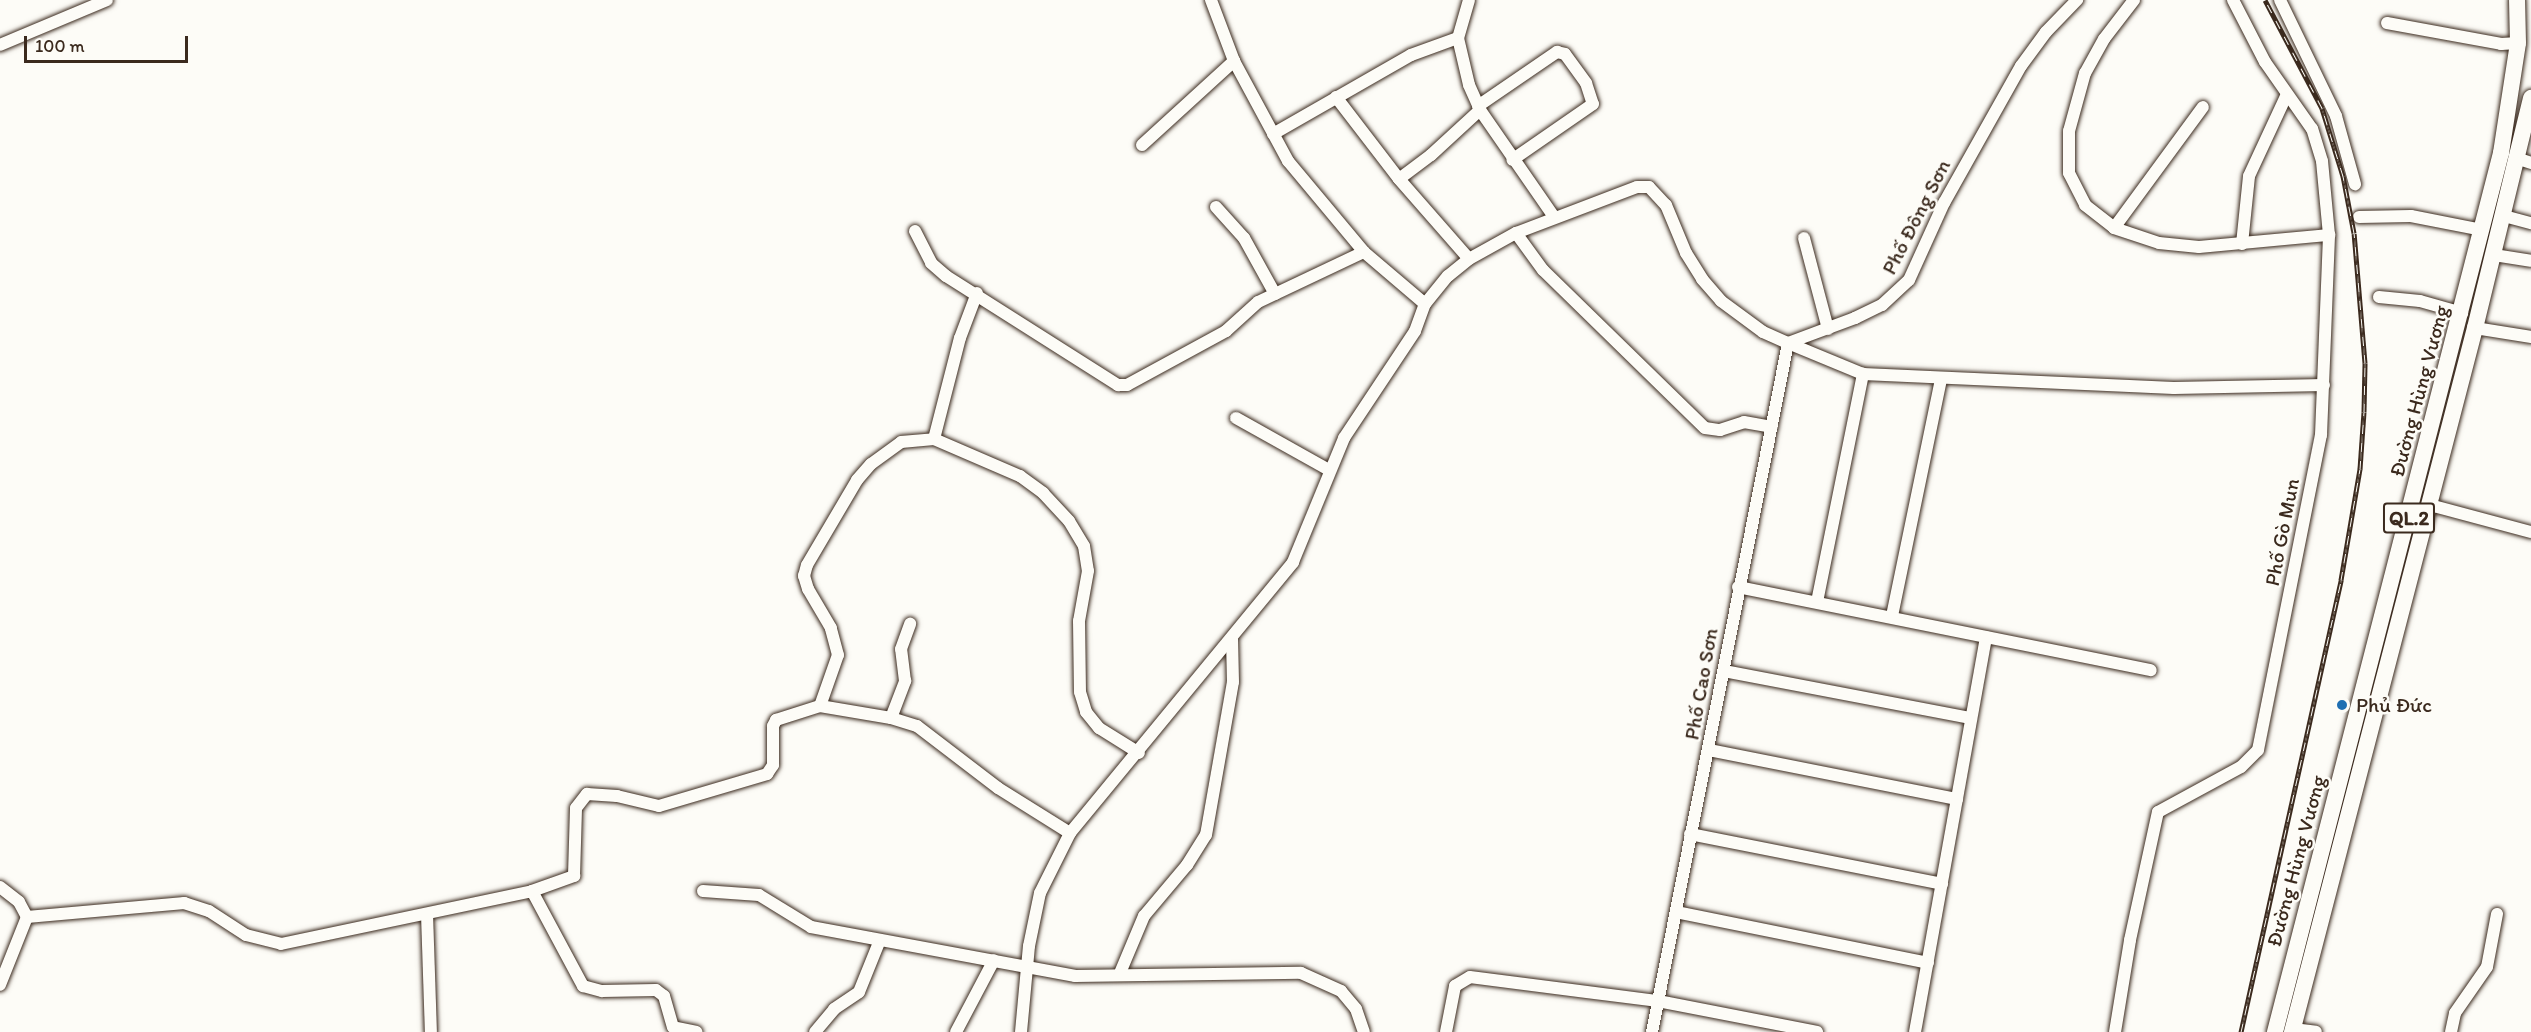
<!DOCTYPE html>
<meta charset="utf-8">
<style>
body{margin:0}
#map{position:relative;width:2531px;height:1032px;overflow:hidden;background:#fdfcf7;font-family:Itim,sans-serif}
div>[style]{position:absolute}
.roads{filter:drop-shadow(0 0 2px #3b2a1e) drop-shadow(0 0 2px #3b2a1e)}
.minor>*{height:12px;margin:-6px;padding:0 6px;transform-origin:6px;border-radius:6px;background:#fdfcf7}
.highway>*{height:16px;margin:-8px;padding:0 8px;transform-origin:8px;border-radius:8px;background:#fdfcf7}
.rail>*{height:5px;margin-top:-2.5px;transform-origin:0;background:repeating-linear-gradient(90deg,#fdfcf7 0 9px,#3b2a1e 0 18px);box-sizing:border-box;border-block:2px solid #3b2a1e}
.dots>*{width:16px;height:16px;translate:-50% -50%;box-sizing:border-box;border:3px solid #fdfcf7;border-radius:50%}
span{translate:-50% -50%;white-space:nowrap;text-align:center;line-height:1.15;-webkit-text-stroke:5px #fdfcf7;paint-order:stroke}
.shield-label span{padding:2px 4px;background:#fdfcf7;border:2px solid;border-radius:4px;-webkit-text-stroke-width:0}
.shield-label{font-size:20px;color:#3b2a1e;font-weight:700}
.street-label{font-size:21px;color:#3b2a1e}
.poi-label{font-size:21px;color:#3b2a1e}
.left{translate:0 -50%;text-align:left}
.scale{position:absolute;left:24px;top:36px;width:164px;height:27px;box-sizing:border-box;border:3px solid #3b2a1e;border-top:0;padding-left:8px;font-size:18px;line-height:21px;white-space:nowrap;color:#3b2a1e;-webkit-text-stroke:4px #fdfcf7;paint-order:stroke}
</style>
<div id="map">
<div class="roads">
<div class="minor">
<i style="left:1211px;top:0;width:65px;rotate:69.3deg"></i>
<i style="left:1234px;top:61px;width:114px;rotate:61.6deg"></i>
<i style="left:1288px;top:161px;width:119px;rotate:50.1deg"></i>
<i style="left:1364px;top:252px;width:80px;rotate:40.4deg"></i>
<i style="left:1469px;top:0;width:40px;rotate:106deg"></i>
<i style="left:1458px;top:38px;width:48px;rotate:76.8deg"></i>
<i style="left:1469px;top:85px;width:27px;rotate:66deg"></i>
<i style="left:1480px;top:110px;width:130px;rotate:55.3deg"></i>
<i style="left:2134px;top:0;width:49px;rotate:127.6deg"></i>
<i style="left:2104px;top:39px;width:39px;rotate:119deg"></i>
<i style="left:2085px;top:73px;width:60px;rotate:105.4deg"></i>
<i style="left:2069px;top:131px;width:42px;rotate:90deg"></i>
<i style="left:2069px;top:173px;width:36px;rotate:63deg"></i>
<i style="left:2085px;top:205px;width:37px;rotate:38deg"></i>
<i style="left:2114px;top:228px;width:47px;rotate:18.4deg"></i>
<i style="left:2159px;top:243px;width:40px;rotate:5.7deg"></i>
<i style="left:2199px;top:247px;width:131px;rotate:-5.3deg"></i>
<i style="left:2280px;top:0;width:129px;rotate:64.2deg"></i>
<i style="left:2336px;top:116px;width:71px;rotate:74.4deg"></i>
<i style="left:2387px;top:23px;width:116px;rotate:10.4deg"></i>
<i style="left:2501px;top:44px;width:17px;rotate:-3deg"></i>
<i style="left:0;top:45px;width:116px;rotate:-22.8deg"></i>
<i style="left:1336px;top:97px;width:103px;rotate:52.5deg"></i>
<i style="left:1399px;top:179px;width:106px;rotate:48.8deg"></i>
<i style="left:1478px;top:106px;width:96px;rotate:-34.4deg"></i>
<i style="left:1557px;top:52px;width:8px;rotate:14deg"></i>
<i style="left:1565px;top:54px;width:36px;rotate:54deg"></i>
<i style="left:1586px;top:83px;width:22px;rotate:72deg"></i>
<i style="left:1593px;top:104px;width:98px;rotate:145.3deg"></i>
<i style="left:1273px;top:134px;width:159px;rotate:-29.8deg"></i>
<i style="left:1411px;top:55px;width:50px;rotate:-19.9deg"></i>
<i style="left:1142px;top:145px;width:125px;rotate:-42.4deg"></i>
<i style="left:2519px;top:159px;width:13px;rotate:18deg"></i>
<i style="left:1399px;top:179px;width:40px;rotate:-37deg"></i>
<i style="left:1431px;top:155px;width:67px;rotate:-42.6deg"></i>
<i style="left:1216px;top:207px;width:42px;rotate:47.9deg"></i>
<i style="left:1244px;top:238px;width:64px;rotate:61deg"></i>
<i style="left:2504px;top:216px;width:28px;rotate:15deg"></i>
<i style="left:2359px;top:217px;width:52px;rotate:-1.1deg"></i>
<i style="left:2411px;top:216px;width:72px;rotate:11.2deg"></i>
<i style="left:2114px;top:228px;width:150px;rotate:-53.7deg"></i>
<i style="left:915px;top:231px;width:36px;rotate:63deg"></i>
<i style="left:931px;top:263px;width:20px;rotate:41deg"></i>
<i style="left:946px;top:276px;width:204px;rotate:32.4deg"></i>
<i style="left:1118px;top:385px;width:9px"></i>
<i style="left:1127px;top:385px;width:113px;rotate:-28.6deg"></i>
<i style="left:1226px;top:331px;width:43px;rotate:-42.2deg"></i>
<i style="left:1258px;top:302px;width:117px;rotate:-25.3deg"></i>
<i style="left:1516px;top:233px;width:46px;rotate:53.9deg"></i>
<i style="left:1543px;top:270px;width:226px;rotate:44.3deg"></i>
<i style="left:1705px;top:428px;width:15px;rotate:8deg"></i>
<i style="left:1720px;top:430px;width:25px;rotate:-18deg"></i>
<i style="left:1744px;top:422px;width:28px;rotate:10deg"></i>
<i style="left:1804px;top:238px;width:94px;rotate:75.2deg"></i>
<i style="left:2242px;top:244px;width:68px;rotate:-84.1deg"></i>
<i style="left:2249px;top:176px;width:90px;rotate:-65.1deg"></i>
<i style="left:2494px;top:255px;width:37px;rotate:9deg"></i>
<i style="left:2379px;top:297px;width:41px;rotate:5.6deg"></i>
<i style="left:2420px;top:301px;width:44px;rotate:15.9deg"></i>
<i style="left:2475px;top:328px;width:57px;rotate:9.1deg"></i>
<i style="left:1236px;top:418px;width:107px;rotate:29.2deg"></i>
<i style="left:934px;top:439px;width:104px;rotate:-75.6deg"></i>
<i style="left:960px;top:338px;width:48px;rotate:-69.3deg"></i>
<i style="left:2430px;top:505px;width:105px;rotate:15deg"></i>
<i style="left:1738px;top:587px;width:421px;rotate:11.4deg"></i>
<i style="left:1817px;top:602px;width:233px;rotate:-78.6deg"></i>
<i style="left:1892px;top:616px;width:242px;rotate:-78.3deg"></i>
<i style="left:1724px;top:671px;width:250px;rotate:10.8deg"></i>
<i style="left:820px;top:706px;width:54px;rotate:-70.6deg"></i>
<i style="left:838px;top:655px;width:28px;rotate:-105deg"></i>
<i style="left:831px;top:628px;width:45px;rotate:-120.5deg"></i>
<i style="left:808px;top:589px;width:14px;rotate:-107deg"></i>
<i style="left:804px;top:576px;width:11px;rotate:-75deg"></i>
<i style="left:807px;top:565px;width:99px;rotate:-59.5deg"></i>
<i style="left:857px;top:480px;width:21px;rotate:-49deg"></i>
<i style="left:871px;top:464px;width:37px;rotate:-36deg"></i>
<i style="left:901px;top:442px;width:33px;rotate:-5deg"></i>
<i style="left:934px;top:439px;width:94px;rotate:23.3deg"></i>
<i style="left:1020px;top:476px;width:29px;rotate:36deg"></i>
<i style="left:1043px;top:493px;width:38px;rotate:47deg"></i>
<i style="left:1069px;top:521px;width:29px;rotate:59deg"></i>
<i style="left:1084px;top:546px;width:25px;rotate:81deg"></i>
<i style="left:1088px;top:571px;width:51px;rotate:100.2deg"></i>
<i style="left:1079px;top:621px;width:71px;rotate:89.2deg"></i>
<i style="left:1080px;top:692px;width:21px;rotate:73deg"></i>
<i style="left:1086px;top:712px;width:21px;rotate:51deg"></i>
<i style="left:1099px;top:728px;width:47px;rotate:32deg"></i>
<i style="left:891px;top:718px;width:40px;rotate:-69deg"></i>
<i style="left:905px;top:681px;width:32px;rotate:-97deg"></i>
<i style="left:901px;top:649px;width:27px;rotate:-70deg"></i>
<i style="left:1709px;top:750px;width:253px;rotate:11.2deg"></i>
<i style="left:1690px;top:834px;width:257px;rotate:11.2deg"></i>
<i style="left:0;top:887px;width:24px;rotate:38deg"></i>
<i style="left:19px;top:902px;width:17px;rotate:62deg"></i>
<i style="left:27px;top:917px;width:73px;rotate:111.7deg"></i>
<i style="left:532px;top:891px;width:108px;rotate:61.8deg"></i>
<i style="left:583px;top:986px;width:20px;rotate:15deg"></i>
<i style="left:602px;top:991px;width:54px;rotate:-1.1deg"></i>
<i style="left:656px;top:990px;width:10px;rotate:37deg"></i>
<i style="left:664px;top:996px;width:32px;rotate:74deg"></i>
<i style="left:673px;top:1027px;width:24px;rotate:12deg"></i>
<i style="left:703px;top:891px;width:56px;rotate:4.1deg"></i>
<i style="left:759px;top:895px;width:61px;rotate:31.6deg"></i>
<i style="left:811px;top:927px;width:269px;rotate:10.5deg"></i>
<i style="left:1075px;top:976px;width:226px;rotate:-0.8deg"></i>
<i style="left:1301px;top:973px;width:44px;rotate:24.2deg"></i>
<i style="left:1341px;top:991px;width:23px;rotate:50deg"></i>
<i style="left:1356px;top:1009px;width:24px;rotate:71deg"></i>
<i style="left:1676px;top:912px;width:257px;rotate:11.4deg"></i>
<i style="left:427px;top:914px;width:118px;rotate:88.1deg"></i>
<i style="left:27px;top:917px;width:158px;rotate:-5.1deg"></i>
<i style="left:184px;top:903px;width:26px;rotate:18deg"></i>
<i style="left:209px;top:911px;width:44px;rotate:33deg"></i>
<i style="left:246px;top:935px;width:36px;rotate:14deg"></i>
<i style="left:281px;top:944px;width:257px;rotate:-11.9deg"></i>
<i style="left:532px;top:891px;width:45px;rotate:-19.7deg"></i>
<i style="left:574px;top:876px;width:68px;rotate:-88.3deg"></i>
<i style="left:576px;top:808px;width:18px;rotate:-52deg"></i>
<i style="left:587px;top:794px;width:30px;rotate:4deg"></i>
<i style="left:617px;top:796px;width:43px;rotate:13.4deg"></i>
<i style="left:659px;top:806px;width:113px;rotate:-16.5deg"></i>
<i style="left:767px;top:774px;width:11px;rotate:-56deg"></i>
<i style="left:773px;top:765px;width:39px;rotate:-90deg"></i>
<i style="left:773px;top:726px;width:7px;rotate:-63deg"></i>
<i style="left:776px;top:720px;width:46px;rotate:-17.7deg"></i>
<i style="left:820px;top:706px;width:72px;rotate:9.6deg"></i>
<i style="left:891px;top:718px;width:27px;rotate:17deg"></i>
<i style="left:917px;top:726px;width:102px;rotate:37.4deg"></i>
<i style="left:998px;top:788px;width:85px;rotate:32deg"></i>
<i style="left:1120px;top:973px;width:62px;rotate:-67.2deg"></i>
<i style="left:1144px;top:916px;width:67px;rotate:-49.9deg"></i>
<i style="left:1187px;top:865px;width:36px;rotate:-58deg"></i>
<i style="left:1206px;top:835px;width:155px;rotate:-80deg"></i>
<i style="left:1233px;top:682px;width:43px;rotate:-91.3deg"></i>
<i style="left:2293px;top:1029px;width:23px;rotate:7deg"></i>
<i style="left:815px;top:1032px;width:30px;rotate:-50deg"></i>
<i style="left:834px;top:1009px;width:30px;rotate:-34deg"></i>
<i style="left:859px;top:992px;width:56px;rotate:-68deg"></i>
<i style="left:956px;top:1032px;width:81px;rotate:-62.2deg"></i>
<i style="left:1021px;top:1032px;width:86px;rotate:-84.7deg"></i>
<i style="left:1029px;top:946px;width:54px;rotate:-78.3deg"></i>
<i style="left:1040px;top:893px;width:67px;rotate:-63.4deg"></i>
<i style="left:1070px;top:833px;width:351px;rotate:-50.5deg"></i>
<i style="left:1293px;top:562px;width:134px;rotate:-67.6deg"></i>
<i style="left:1344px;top:438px;width:128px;rotate:-56.4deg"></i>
<i style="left:1415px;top:331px;width:29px;rotate:-70deg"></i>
<i style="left:1425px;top:304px;width:36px;rotate:-51deg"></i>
<i style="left:1448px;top:276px;width:27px;rotate:-39deg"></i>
<i style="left:1469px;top:259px;width:54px;rotate:-29deg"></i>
<i style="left:1516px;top:233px;width:129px;rotate:-20.8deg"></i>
<i style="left:1637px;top:187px;width:12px"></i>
<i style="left:1649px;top:187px;width:25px;rotate:47deg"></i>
<i style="left:1666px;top:205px;width:52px;rotate:67.4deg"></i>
<i style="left:1686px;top:253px;width:31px;rotate:58deg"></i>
<i style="left:1702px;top:279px;width:29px;rotate:49deg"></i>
<i style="left:1721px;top:301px;width:52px;rotate:36.4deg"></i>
<i style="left:1763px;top:332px;width:27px;rotate:24deg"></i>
<i style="left:1788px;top:343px;width:72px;rotate:-20.5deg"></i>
<i style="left:1855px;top:318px;width:30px;rotate:-26deg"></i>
<i style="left:1882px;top:305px;width:37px;rotate:-43deg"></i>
<i style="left:1909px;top:280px;width:85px;rotate:-65.6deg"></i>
<i style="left:1944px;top:203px;width:157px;rotate:-60.7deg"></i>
<i style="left:2021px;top:66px;width:42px;rotate:-53.7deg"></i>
<i style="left:2046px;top:32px;width:45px;rotate:-45.9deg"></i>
<i style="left:1446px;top:1032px;width:47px;rotate:-78.9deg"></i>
<i style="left:1455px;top:986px;width:17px;rotate:-31deg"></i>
<i style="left:1470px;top:977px;width:190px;rotate:7.3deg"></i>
<i style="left:1658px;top:1001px;width:162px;rotate:11deg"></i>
<i style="left:1652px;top:1032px;width:702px;rotate:-78.83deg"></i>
<i style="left:1788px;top:343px;width:81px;rotate:22.5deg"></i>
<i style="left:1863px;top:374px;width:311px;rotate:2.6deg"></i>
<i style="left:2174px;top:388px;width:150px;rotate:-1.1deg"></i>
<i style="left:1915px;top:1032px;width:401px;rotate:-79.8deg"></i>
<i style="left:2115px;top:1032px;width:93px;rotate:-80.7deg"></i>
<i style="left:2130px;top:940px;width:131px;rotate:-77.7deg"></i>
<i style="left:2158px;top:812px;width:94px;rotate:-28.5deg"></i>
<i style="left:2241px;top:767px;width:24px;rotate:-45deg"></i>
<i style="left:2258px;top:750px;width:321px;rotate:-78.7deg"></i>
<i style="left:2321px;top:435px;width:200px;rotate:-87.7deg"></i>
<i style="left:2329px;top:235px;width:74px;rotate:-95.4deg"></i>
<i style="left:2322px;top:161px;width:34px;rotate:-107deg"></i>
<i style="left:2312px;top:129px;width:82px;rotate:-125deg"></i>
<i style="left:2265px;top:62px;width:70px;rotate:-117.3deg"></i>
<i style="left:2451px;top:1032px;width:19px;rotate:-78deg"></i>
<i style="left:2455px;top:1013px;width:56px;rotate:-55.2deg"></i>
<i style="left:2487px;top:967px;width:54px;rotate:-79.3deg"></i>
</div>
<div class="highway">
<i style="left:2275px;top:1032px;width:908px;rotate:-75.58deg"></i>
<i style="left:2501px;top:153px;width:111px;rotate:-81.2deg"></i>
<i style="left:2518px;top:43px;width:43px;rotate:-91.3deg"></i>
<i style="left:2292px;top:1032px;width:727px;rotate:-75.43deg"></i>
<i style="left:2475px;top:328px;width:237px;rotate:-76.3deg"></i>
</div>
</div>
<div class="rail">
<i style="left:2241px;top:1032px;width:463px;rotate:-77.5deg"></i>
<i style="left:2341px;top:580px;width:113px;rotate:-80.3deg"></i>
<i style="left:2360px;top:469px;width:57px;rotate:-86deg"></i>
<i style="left:2364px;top:412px;width:49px;rotate:-88.8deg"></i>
<i style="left:2365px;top:363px;width:130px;rotate:-94.8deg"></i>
<i style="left:2354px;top:233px;width:58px;rotate:-100.9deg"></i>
<i style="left:2343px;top:176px;width:71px;rotate:-107.2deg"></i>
<i style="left:2322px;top:108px;width:122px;rotate:-117.8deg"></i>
</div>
<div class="dots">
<i style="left:2342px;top:705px;background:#1f6fb2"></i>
</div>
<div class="shield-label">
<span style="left:2409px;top:518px">QL.2</span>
</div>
<div class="street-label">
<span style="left:1916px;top:217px;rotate:-63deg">Phố Đông Sơn</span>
<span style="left:2419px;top:391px;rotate:-75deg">Đường Hùng Vương</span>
<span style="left:2282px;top:532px;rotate:-79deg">Phố Gò Mun</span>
<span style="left:1701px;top:684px;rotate:-80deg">Phố Cao Sơn</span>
<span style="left:2296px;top:861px;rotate:-75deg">Đường Hùng Vương</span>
</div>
<div class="poi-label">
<span class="left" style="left:2356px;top:705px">Phủ Đức</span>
</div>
<div class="scale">100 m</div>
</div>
